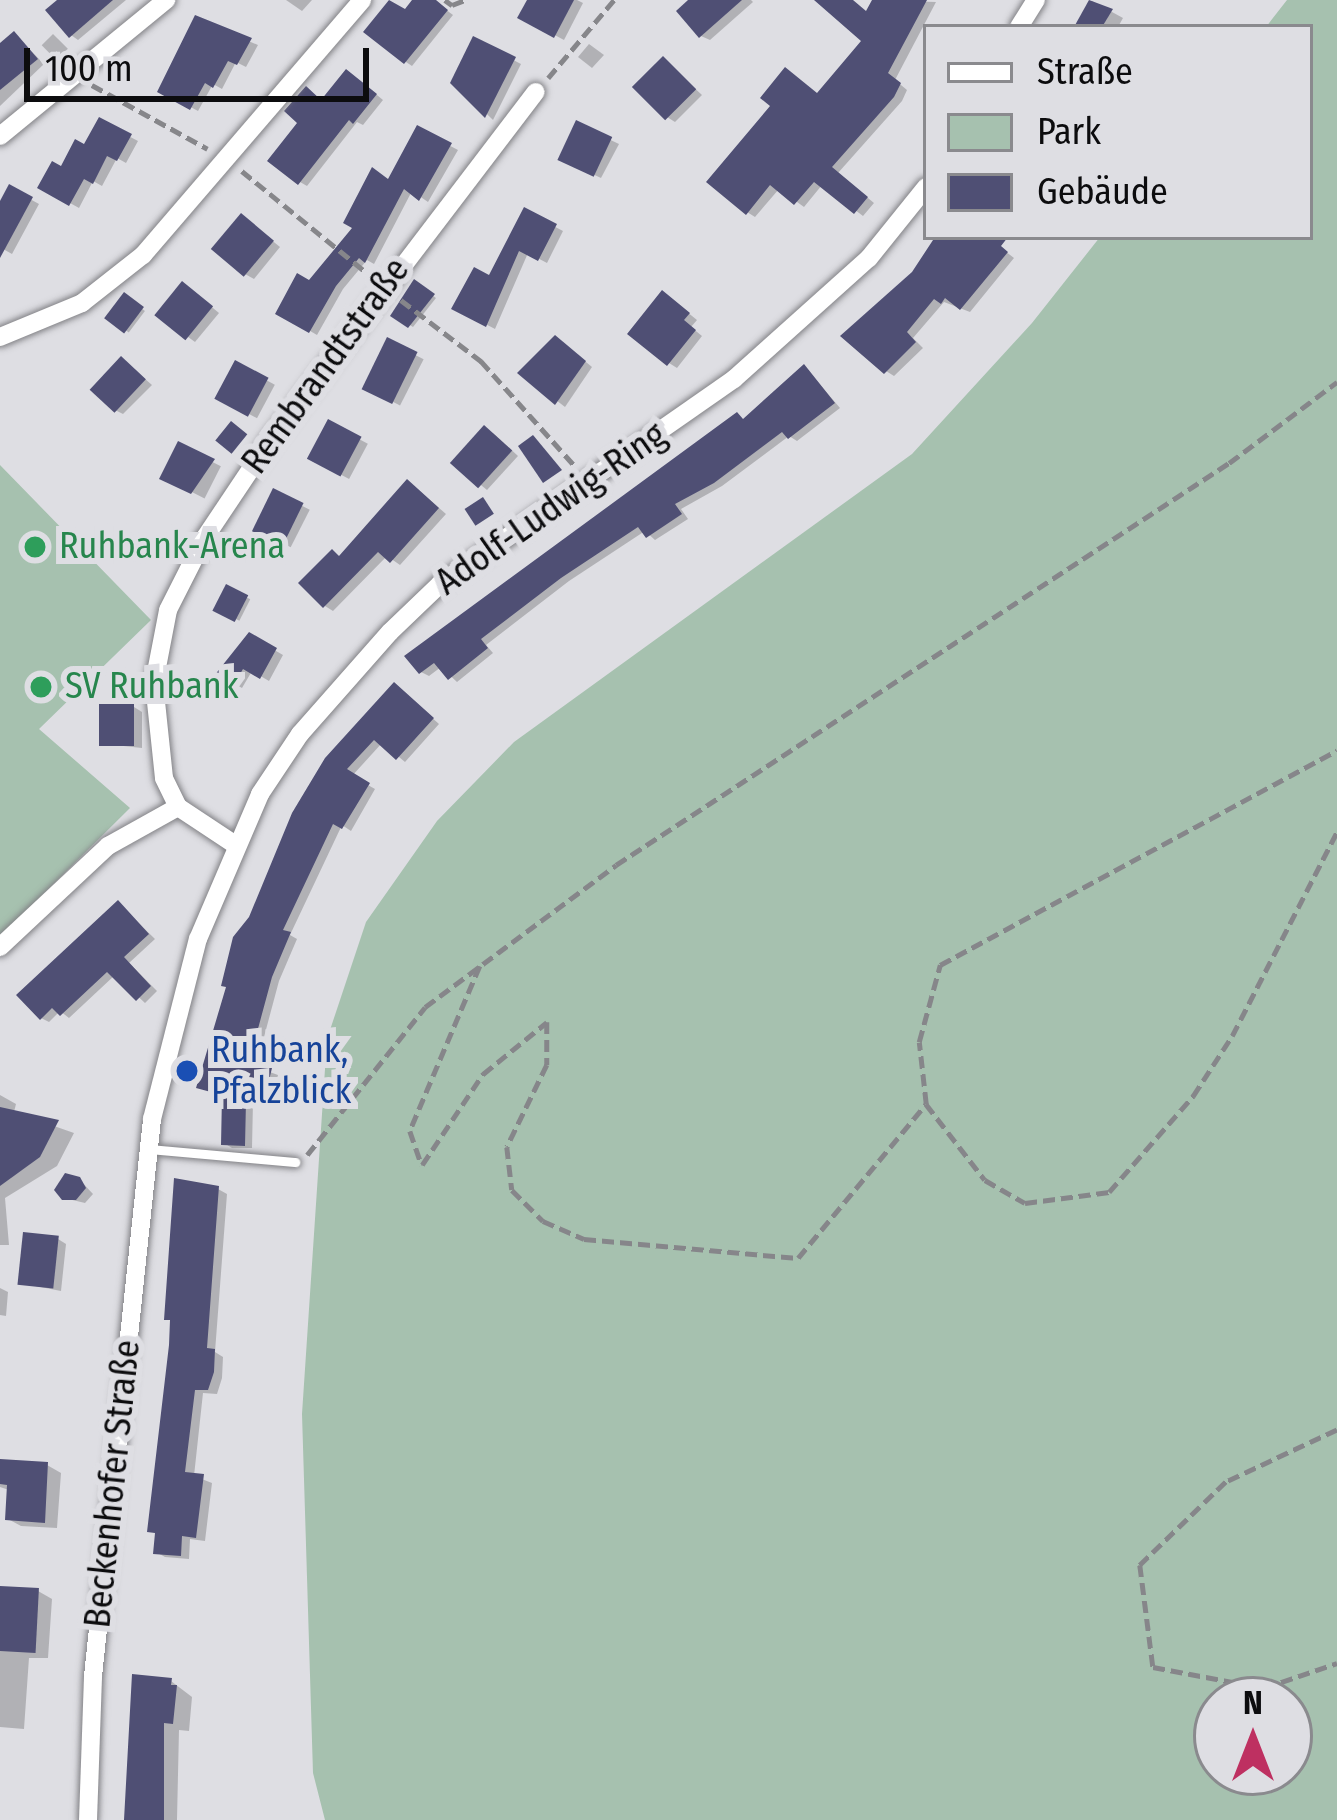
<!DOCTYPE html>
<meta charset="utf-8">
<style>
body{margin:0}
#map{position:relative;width:1337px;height:1820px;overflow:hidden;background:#dedee3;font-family:"Fira Sans Condensed",sans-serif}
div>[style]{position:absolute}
.green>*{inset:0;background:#a6c1af}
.shadow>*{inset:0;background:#0003;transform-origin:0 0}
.building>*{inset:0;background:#4f4f74;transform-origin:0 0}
.path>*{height:4.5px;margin-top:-2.25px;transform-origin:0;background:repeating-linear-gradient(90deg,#86868a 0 12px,transparent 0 18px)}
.roads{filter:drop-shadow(0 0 3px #828286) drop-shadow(0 0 3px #828286)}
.service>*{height:9px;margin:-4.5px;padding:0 4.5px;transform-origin:4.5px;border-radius:4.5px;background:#fff}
.minor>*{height:18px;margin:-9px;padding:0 9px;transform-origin:9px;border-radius:9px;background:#fff}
.dots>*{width:33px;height:33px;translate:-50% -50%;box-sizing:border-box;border:6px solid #dedee3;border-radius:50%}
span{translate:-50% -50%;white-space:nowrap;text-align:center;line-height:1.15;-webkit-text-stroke:12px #dedee3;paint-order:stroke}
.street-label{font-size:36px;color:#0c0c0e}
.leisure-label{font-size:36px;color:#27864d}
.left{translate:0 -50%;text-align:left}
.transit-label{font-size:36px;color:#164399}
.legend{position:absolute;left:923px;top:24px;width:390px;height:216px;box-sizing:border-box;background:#dedee3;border:3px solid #8a8a8e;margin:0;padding:15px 21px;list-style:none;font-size:36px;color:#0c0c0e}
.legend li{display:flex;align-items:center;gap:24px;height:60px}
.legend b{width:60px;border:3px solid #8a8a8e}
.north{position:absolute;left:1193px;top:1676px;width:120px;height:120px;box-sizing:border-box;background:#dedee3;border:3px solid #8a8a8e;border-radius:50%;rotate:0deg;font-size:33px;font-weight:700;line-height:48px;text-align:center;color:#0c0c0e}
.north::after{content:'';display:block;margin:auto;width:42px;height:54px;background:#be3061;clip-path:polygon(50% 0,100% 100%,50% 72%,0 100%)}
.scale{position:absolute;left:24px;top:48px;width:345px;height:54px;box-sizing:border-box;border:6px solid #0c0c0e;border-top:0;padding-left:15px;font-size:36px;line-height:42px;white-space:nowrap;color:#0c0c0e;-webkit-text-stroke:9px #dedee3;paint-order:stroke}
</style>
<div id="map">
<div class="green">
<i style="clip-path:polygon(evenodd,1287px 0,1337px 0,1337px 1820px,325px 1820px,313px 1773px,302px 1414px,327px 1039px,366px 922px,437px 821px,514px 742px,912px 454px,1032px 323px,1100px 237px,1310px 237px,1310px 27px,1266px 27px,1287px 0,1289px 1700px,1289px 1772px,1217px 1772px,1217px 1700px,1289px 1700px)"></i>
<i style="clip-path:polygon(0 465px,151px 620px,39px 729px,130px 808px,0 937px)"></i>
</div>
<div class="shadow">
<i style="clip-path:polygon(62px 0,126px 0,78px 40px,71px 35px)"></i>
<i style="clip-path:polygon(286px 0,312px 0,302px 11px)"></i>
<i style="clip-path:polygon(416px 0,433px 0,453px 15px,412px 66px,406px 62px,406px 12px)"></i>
<i style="clip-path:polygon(530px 0,577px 0,583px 3px,564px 40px,521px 17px)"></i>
<i style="clip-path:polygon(693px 0,751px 0,753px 2px,710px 40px,701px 36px)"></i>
<i style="clip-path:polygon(820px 0,852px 0,868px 14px,875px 0,936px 2px,895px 80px,907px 90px,902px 101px,838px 173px,874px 203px,863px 216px,822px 185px,804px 207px,779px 189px,755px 217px,747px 212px,819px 96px,866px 40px)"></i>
<i style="clip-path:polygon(1092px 1px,1123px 18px,1118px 27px,1078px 27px)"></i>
<i style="clip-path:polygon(197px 19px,258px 45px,246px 67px,236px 62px,222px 89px,213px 84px,198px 111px,161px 91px)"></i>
<i style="left:53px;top:34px;width:21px;height:16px;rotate:45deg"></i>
<i style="clip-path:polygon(15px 35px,44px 64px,0 106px,0 47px)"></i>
<i style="clip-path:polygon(475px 40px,521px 64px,493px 120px,454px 82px)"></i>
<i style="clip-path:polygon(589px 44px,604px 55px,592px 68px,578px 57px)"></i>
<i style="clip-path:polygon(664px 60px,702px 95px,675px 122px,667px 117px)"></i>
<i style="clip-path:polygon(355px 77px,383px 100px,363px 125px,357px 122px,307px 186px,300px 182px,323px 103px)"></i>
<i style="clip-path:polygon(100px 121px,138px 141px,126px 163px,117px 158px,102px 186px,93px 181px,79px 208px,41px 187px,85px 148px)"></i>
<i style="clip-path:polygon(577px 124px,619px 144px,601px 178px,569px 163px)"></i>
<i style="clip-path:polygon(418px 129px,458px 150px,428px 202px,412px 191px,374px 264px,367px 260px,343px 289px,317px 335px,279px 313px,310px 284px,390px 183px)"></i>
<i style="clip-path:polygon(10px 188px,39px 204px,12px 254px,3px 249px,0 254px,0 207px)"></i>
<i style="clip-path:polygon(525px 211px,563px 231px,547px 263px,528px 253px,495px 329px,455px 308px,491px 279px)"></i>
<i style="clip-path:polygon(249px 222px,280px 247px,254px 279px,245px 274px)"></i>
<i style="clip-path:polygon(937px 237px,987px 237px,1014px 258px,970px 312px,944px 302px,913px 338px,923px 348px,894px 376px,886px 371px,914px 274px)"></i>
<i style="clip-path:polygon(415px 283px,436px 298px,413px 327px,394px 315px)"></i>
<i style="clip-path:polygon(191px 290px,219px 313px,195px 342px,158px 315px)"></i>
<i style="left:125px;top:296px;width:25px;height:27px;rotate:37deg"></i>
<i style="clip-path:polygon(671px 299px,697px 320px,691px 327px,702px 336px,677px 368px,669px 363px)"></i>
<i style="left:388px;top:341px;width:40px;height:52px;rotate:27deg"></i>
<i style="clip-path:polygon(563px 343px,592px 367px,565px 407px,521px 373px)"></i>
<i style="clip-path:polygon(122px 359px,152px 385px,123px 414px,115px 410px)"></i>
<i style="left:236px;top:364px;width:44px;height:38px;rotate:28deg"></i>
<i style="clip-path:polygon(805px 367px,840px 408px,797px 441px,789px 436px,722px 486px,681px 509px,688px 519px,655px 540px,645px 531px,569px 581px,486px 645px,493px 653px,457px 682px,441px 667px,429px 676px,421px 672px,746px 421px)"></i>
<i style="left:329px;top:423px;width:44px;height:40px;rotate:28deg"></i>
<i style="clip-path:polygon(493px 433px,518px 456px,487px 490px,454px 463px)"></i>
<i style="left:179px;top:445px;width:47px;height:36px;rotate:27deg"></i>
<i style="clip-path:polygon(416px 488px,446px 514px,400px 565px,387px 556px,333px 611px,325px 606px,341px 558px)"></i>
<i style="left:275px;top:492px;width:39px;height:42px;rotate:27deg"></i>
<i style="left:228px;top:588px;width:25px;height:24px;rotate:27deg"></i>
<i style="clip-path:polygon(250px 636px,283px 655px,269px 681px,252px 671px,242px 688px,219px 675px)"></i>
<i style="clip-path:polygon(401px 690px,439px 724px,405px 762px,382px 743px,352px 776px,375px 789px,351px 831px,342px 825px,290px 935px,297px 939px,279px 981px,256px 1067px,278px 1075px,270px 1107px,253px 1102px,252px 1148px,232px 1148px,224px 1143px,225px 1096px,199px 1087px,252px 919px,295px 815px)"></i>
<i style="clip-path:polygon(134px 707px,142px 712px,142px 748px,105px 744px)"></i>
<i style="clip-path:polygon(119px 904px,155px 939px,129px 963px,157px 991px,145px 1003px,115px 975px,69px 1018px,60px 1011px,49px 1022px,41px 1018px)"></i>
<i style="clip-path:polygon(0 1095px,16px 1104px,14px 1112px,74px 1133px,57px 1166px,5px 1198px,9px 1245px,0 1245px)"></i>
<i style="clip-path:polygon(79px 1179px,93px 1194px,85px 1203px,64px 1198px)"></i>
<i style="clip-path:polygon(218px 1189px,227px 1194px,215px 1352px,223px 1357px,222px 1378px,217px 1394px,203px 1393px,194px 1476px,212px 1483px,205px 1541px,190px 1539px,189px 1559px,165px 1557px,156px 1552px,158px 1535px,150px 1530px,173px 1322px,167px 1318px)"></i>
<i style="clip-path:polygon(58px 1239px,66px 1244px,61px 1291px,20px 1283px)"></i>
<i style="clip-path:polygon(0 1288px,8px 1292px,6px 1316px,0 1315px)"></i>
<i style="clip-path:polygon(0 1462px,47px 1465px,61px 1473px,57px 1528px,21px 1526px,8px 1519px,9px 1490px,0 1487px)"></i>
<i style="clip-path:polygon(0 1589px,38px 1591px,52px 1599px,48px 1658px,29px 1658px,24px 1729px,0 1727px)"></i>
<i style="clip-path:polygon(171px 1681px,192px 1697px,189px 1731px,179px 1730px,177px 1820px,126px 1820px)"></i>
</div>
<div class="building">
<i style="clip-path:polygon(57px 0,113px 0,69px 38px,45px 10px)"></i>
<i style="clip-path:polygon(389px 0,405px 9px,412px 0,436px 0,448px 10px,404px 64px,363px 32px)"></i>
<i style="clip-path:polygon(527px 0,574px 0,554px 38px,517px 18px)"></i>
<i style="clip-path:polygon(688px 0,742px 0,699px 38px,676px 11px)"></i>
<i style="clip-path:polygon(814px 0,853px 0,866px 11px,872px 0,927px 0,888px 73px,901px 83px,894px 97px,832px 167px,868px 197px,854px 214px,814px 182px,794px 205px,770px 185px,746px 215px,706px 182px,770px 106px,760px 98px,785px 67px,817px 93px,861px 41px)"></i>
<i style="clip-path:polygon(1089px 0,1113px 9px,1102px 27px,1074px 27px)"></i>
<i style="clip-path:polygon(195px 15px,252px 38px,237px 65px,228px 61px,213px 88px,205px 83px,190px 110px,157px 92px)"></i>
<i style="clip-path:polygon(14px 31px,38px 59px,0 90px,0 43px)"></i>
<i style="clip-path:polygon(473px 36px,516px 57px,485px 118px,450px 83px)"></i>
<i style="left:663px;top:56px;width:47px;height:44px;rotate:45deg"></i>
<i style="clip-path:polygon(346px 69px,377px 94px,353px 124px,349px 120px,298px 185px,267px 161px,297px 123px,284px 111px,306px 86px,321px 100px)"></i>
<i style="clip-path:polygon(99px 117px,132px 134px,117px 161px,107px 156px,93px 184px,84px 179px,69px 206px,37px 188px,52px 161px,61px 166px,75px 139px,84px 144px)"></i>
<i style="left:576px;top:120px;width:40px;height:44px;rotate:25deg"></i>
<i style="clip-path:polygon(417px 125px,452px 143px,419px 201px,404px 189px,365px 263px,359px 258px,336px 286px,309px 333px,275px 314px,297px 273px,309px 280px,352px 228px,343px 223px,372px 167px,388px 179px)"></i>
<i style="clip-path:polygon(9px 184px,33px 197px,0 258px,0 201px)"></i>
<i style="clip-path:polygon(524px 207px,557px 224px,538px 261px,519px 251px,486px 327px,451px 309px,474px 267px,489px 275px)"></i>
<i style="left:241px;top:213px;width:43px;height:47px;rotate:40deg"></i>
<i style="clip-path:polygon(935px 237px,1008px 237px,1001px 246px,1008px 252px,960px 310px,945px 298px,941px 304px,934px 299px,907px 332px,916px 342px,884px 374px,840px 336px,912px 272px)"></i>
<i style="clip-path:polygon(414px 279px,435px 294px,408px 328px,390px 316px)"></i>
<i style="left:182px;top:281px;width:40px;height:44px;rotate:39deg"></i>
<i style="clip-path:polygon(662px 290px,690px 313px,684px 320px,696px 330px,667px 366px,627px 334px)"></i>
<i style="left:124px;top:292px;width:25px;height:33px;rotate:37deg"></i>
<i style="clip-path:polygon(555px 335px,586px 361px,555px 405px,517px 373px)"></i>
<i style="left:387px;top:337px;width:34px;height:58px;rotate:26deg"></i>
<i style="left:121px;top:356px;width:34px;height:46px;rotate:43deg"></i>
<i style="left:235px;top:360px;width:38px;height:44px;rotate:28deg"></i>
<i style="clip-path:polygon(804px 364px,835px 403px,788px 439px,782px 432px,714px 483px,675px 504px,682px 514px,646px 538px,638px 527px,561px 578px,481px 639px,488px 648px,448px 680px,434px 663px,419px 674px,404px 656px,737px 412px,743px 419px)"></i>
<i style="left:328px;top:419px;width:38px;height:45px;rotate:28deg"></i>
<i style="left:231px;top:421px;width:21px;height:25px;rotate:39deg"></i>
<i style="left:484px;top:425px;width:38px;height:51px;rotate:42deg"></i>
<i style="clip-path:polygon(533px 435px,562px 470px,543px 483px,518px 446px)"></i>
<i style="clip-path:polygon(178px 441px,215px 459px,191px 494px,159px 479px)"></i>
<i style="clip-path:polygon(407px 479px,439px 508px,390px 563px,378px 552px,323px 608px,298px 583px,332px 549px,339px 556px)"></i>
<i style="left:273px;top:488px;width:34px;height:48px;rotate:26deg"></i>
<i style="left:483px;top:497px;width:20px;height:22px;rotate:57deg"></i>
<i style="left:226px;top:584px;width:25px;height:30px;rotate:27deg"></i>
<i style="clip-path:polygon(249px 632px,277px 648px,260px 679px,243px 669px,233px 686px,214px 676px)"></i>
<i style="clip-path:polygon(394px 682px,434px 718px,396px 760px,374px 740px,347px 769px,370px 783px,342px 829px,333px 824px,283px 930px,291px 932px,272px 977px,249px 1062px,272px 1068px,263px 1105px,246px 1101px,245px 1146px,221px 1145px,222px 1095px,196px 1088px,226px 987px,221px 986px,233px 937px,249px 917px,292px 813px,325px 758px)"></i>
<i style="left:99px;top:704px;width:35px;height:42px"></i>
<i style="clip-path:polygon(118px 900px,149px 934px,124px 957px,151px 986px,136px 1001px,107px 972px,60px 1016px,52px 1008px,40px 1020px,16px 995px)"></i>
<i style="clip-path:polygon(0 1107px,59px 1120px,40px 1157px,0 1186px)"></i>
<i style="clip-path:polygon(65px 1173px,80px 1177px,86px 1188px,76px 1200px,62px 1200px,54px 1190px)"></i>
<i style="clip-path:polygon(174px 1178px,219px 1186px,207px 1348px,215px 1349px,214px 1372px,208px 1390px,195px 1390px,185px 1472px,204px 1474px,196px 1538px,182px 1536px,181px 1556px,153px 1554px,155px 1533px,147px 1532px,169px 1345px,170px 1320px,164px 1320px)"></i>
<i style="left:23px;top:1232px;width:36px;height:53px;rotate:6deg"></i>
<i style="clip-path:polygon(0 1459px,48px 1462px,45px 1523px,5px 1520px,7px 1485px,0 1484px)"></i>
<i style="left:0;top:1586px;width:39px;height:65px;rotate:3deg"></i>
<i style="clip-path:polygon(132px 1674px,172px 1678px,171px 1685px,177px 1685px,173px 1724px,164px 1723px,164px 1820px,124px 1820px)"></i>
</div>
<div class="path">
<i style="left:445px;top:0;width:9px;rotate:36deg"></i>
<i style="left:452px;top:5px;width:14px;rotate:-21deg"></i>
<i style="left:548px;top:78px;width:102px;rotate:-49.8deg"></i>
<i style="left:92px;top:85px;width:132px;rotate:28.9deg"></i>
<i style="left:242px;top:171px;width:169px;rotate:39.2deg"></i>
<i style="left:401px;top:300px;width:101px;rotate:37.3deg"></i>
<i style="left:481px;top:361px;width:140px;rotate:48.2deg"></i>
<i style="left:480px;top:966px;width:179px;rotate:113deg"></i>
<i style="left:410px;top:1131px;width:36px;rotate:71deg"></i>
<i style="left:422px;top:1165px;width:110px;rotate:-56.2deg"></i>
<i style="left:483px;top:1074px;width:82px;rotate:-39.1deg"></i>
<i style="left:547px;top:1022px;width:43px;rotate:90deg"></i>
<i style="left:547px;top:1065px;width:91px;rotate:116deg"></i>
<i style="left:507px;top:1147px;width:43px;rotate:83.4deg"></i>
<i style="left:512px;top:1190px;width:44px;rotate:45deg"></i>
<i style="left:543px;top:1221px;width:45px;rotate:23.7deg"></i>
<i style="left:584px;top:1239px;width:215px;rotate:5.1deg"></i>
<i style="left:798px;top:1258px;width:200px;rotate:-50.3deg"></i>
<i style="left:926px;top:1104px;width:96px;rotate:52.2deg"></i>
<i style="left:985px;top:1180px;width:46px;rotate:29.9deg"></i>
<i style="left:1025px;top:1203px;width:85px;rotate:-7.5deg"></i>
<i style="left:1109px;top:1192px;width:128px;rotate:-48.8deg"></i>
<i style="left:1193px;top:1096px;width:72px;rotate:-57deg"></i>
<i style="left:1232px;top:1036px;width:229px;rotate:-62.8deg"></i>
<i style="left:926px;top:1104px;width:62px;rotate:-96.4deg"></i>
<i style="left:919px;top:1042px;width:80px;rotate:-74.7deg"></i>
<i style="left:940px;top:965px;width:451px;rotate:-28.4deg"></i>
<i style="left:307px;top:1155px;width:189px;rotate:-51.4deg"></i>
<i style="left:425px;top:1007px;width:238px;rotate:-36.6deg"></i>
<i style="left:616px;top:865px;width:733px;rotate:-33.26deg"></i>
<i style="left:1229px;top:463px;width:135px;rotate:-36.9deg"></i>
<i style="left:1337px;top:1430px;width:123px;rotate:154.9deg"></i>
<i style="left:1226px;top:1482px;width:120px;rotate:136deg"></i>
<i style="left:1140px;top:1565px;width:103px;rotate:82.7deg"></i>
<i style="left:1153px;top:1667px;width:113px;rotate:10.7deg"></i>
<i style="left:1264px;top:1688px;width:77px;rotate:-18.9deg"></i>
</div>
<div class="roads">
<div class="service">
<i style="left:148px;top:1149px;width:148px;rotate:5.1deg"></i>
</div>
<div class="minor">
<i style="left:1019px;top:27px;width:32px;rotate:-58deg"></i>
<i style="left:0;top:136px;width:215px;rotate:-39.3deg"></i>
<i style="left:0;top:337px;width:89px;rotate:-22.5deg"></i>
<i style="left:82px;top:303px;width:78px;rotate:-38.2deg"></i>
<i style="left:143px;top:255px;width:336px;rotate:-49.3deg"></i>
<i style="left:234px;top:844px;width:67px;rotate:-146.5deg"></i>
<i style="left:178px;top:807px;width:32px;rotate:-116deg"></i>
<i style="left:164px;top:778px;width:96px;rotate:-96deg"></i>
<i style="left:154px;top:683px;width:74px;rotate:-79.1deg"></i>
<i style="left:168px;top:610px;width:80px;rotate:-63.1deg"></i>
<i style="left:204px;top:539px;width:117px;rotate:-56.2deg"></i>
<i style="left:269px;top:442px;width:440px;rotate:-52.7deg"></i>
<i style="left:0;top:947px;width:148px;rotate:-43.1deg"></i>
<i style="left:108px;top:846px;width:80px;rotate:-29.1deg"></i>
<i style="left:88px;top:1820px;width:144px;rotate:-88deg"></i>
<i style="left:93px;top:1676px;width:560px;rotate:-83.95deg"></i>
<i style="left:152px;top:1119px;width:186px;rotate:-75.7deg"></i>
<i style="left:198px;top:939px;width:158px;rotate:-66.8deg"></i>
<i style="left:260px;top:794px;width:72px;rotate:-56.3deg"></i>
<i style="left:300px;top:734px;width:136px;rotate:-48.6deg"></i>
<i style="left:390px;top:632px;width:69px;rotate:-43.8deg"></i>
<i style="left:440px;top:584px;width:358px;rotate:-34.9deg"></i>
<i style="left:734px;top:379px;width:181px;rotate:-41.9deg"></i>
<i style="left:869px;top:258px;width:91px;rotate:-51.2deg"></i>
</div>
</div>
<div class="dots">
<i style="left:35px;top:547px;background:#2e9e5b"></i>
<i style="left:41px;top:687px;background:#2e9e5b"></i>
<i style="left:187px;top:1071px;background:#1a4fb4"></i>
</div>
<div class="street-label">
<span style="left:326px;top:366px;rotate:-54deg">Rembrandtstraße</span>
<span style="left:551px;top:509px;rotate:-35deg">Adolf-Ludwig-Ring</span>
<span style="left:113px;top:1484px;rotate:-84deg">Beckenhofer Straße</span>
</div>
<div class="leisure-label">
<span class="left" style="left:59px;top:547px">Ruhbank-Arena</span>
<span class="left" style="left:65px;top:687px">SV Ruhbank</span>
</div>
<div class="transit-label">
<span class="left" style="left:211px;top:1071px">Ruhbank,<br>Pfalzblick</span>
</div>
<ul class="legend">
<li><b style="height:15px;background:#fff"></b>Straße</li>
<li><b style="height:33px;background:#a6c1af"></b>Park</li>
<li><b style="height:33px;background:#4f4f74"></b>Gebäude</li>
</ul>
<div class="north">N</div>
<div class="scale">100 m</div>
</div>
